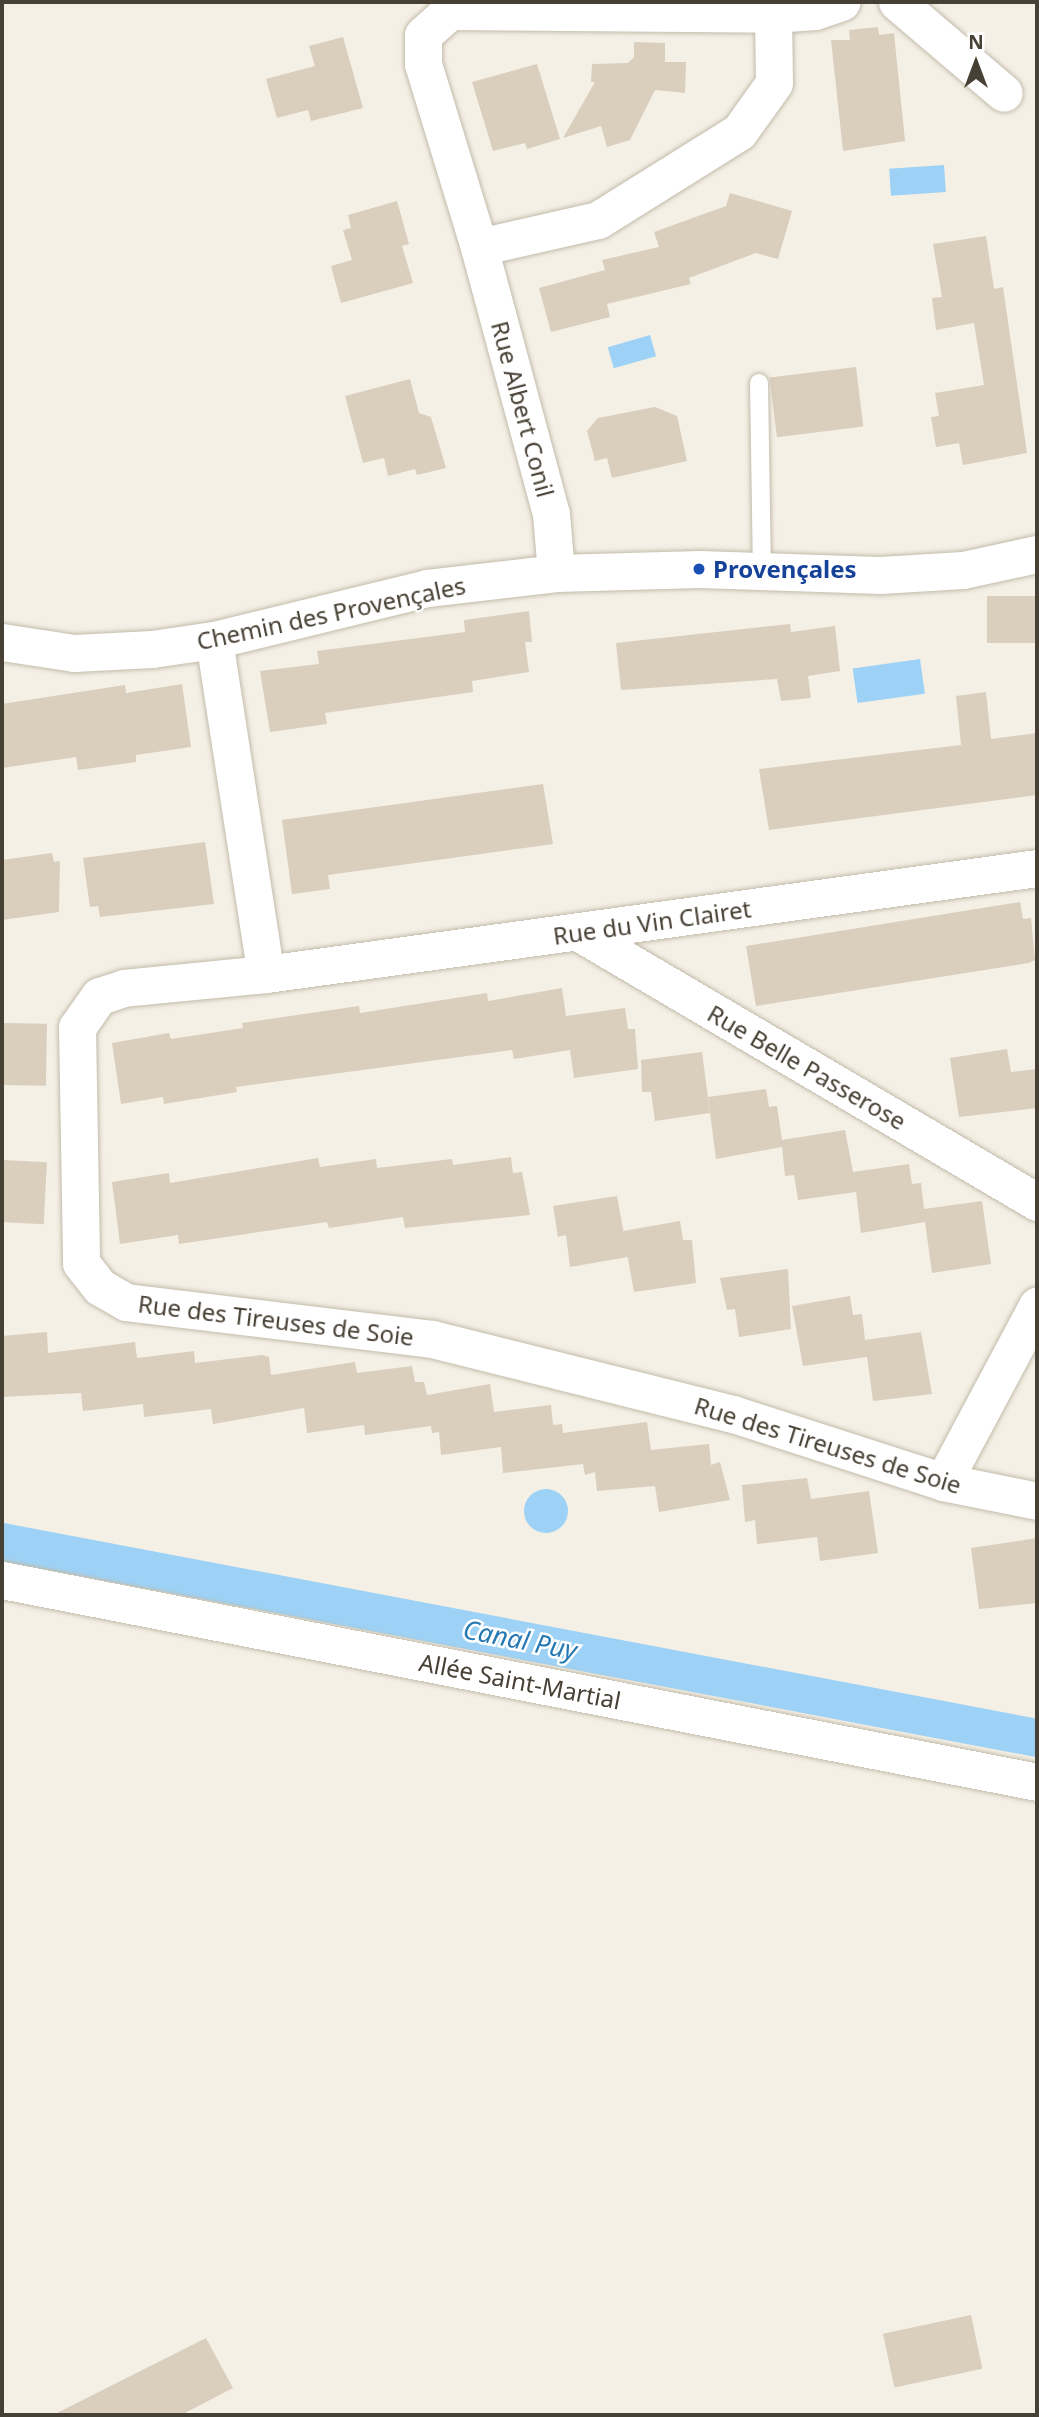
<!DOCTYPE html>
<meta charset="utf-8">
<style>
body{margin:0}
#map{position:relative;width:1039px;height:2417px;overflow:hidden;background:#f4f0e6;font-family:"Noto Sans",sans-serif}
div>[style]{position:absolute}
.water>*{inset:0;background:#9dd2f6;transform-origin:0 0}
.round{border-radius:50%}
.canal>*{height:38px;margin:-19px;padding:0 19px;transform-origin:19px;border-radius:19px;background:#9dd2f6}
.building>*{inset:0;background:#dacebd;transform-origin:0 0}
.roads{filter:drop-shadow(0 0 2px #c3bbaa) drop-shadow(0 0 2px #c3bbaa)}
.service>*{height:18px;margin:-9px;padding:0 9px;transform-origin:9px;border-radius:9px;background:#fff}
.minor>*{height:37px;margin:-18.5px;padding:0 18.5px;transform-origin:18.5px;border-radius:18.5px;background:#fff}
.dots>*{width:19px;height:19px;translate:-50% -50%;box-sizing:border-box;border:4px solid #fff;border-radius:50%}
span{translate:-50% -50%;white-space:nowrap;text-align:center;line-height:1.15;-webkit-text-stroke:5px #fff;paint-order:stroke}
.street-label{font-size:24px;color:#474034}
.transit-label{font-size:24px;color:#164399;font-weight:700}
.left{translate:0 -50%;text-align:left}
.water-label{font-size:26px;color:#2478b3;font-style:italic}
.frame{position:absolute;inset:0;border:4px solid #474034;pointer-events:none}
.north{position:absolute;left:941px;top:28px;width:70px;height:70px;-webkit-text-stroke:5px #fff;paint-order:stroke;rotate:0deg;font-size:19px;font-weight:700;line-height:28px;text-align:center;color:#474034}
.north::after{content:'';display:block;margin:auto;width:24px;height:32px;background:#474034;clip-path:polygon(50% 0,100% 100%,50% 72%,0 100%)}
</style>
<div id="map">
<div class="water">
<i style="left:944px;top:165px;width:27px;height:55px;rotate:86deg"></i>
<i style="left:650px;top:335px;width:22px;height:44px;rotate:74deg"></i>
<i style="left:920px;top:659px;width:35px;height:68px;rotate:82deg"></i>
<i class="round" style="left:524px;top:1489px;width:44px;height:44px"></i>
</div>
<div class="canal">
<i style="left:2px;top:1542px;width:1053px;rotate:10.72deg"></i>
</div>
<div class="building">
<i style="clip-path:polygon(878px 27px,879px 35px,894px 33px,905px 141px,843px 151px,831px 40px,850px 40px,849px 30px)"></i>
<i style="clip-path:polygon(343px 37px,363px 108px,311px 121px,308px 110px,277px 118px,266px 79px,315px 66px,309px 46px)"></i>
<i style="clip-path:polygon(634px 42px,665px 43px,665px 62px,686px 62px,685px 93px,655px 90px,630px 140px,607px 147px,601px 126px,563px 138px,595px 82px,591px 82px,592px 64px,628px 63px,634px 57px)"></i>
<i style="clip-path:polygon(537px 64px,560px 139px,527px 149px,525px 143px,493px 151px,472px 82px)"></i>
<i style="clip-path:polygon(730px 193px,792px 211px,778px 259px,756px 253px,689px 278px,691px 284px,607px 304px,610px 317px,551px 332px,539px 288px,605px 270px,602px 260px,659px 247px,654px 232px,726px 206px)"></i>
<i style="clip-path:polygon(397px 201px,409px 244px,402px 246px,413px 283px,341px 303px,331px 266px,352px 260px,343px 230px,351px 228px,348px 215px)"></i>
<i style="clip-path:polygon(986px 236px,994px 289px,1003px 287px,1027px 453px,963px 465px,959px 443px,936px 447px,931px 417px,939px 416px,935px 393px,984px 385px,974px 323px,936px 330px,932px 298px,942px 297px,933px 244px)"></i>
<i style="left:856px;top:367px;width:60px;height:87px;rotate:83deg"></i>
<i style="clip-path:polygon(410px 379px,419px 413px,431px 417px,446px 468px,417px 475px,415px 469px,388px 476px,384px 458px,363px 463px,345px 396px)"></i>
<i style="clip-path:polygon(655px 407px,677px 416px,687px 461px,612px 478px,607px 458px,595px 461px,587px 431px,598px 418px)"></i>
<i style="left:1037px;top:596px;width:47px;height:50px;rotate:90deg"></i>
<i style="clip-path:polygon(529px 611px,532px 642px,525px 642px,529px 672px,472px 681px,473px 692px,325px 713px,327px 724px,270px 732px,260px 671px,319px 664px,317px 651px,465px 632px,464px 620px)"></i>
<i style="clip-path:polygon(790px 624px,791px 632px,835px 626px,840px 671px,808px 676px,811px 698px,781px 701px,777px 679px,621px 690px,616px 643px)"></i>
<i style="clip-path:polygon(182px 684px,191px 747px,136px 755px,136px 762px,78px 770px,76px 757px,2px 768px,2px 704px,125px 685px,126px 693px)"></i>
<i style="clip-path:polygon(986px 692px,991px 739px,1037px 733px,1037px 795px,769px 830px,759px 769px,961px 745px,956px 696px)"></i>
<i style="clip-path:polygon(543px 784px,553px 844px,328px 875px,330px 889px,292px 894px,282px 820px)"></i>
<i style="clip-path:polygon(205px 842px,214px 904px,100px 917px,98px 906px,90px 907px,83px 858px)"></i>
<i style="clip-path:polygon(52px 853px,54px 862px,60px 861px,59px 912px,2px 920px,2px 860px)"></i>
<i style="clip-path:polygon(1020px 902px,1023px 919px,1031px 918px,1035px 960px,1029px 963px,756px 1006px,746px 946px)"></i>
<i style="clip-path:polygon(562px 988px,566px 1016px,625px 1008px,628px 1029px,635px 1029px,638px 1069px,574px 1078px,570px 1050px,514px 1059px,512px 1050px,236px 1087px,237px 1092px,164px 1104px,163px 1097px,121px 1104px,112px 1043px,169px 1033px,171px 1039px,243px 1028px,242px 1023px,359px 1006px,360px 1013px,487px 993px,488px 1001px)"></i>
<i style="left:2px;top:1023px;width:45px;height:62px;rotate:1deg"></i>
<i style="clip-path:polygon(1007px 1049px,1011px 1072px,1037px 1069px,1037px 1108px,959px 1117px,950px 1058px)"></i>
<i style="clip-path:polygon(702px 1052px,710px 1113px,655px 1121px,651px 1092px,642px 1092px,641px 1060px)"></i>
<i style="clip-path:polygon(766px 1089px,769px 1107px,777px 1106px,782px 1140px,845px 1130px,853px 1172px,909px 1164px,912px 1184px,921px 1183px,924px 1209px,982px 1201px,991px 1264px,932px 1273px,925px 1222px,861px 1233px,856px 1192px,798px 1200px,794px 1175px,785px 1176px,782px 1147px,716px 1159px,708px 1097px)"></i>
<i style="clip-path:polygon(511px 1157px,513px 1173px,522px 1172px,530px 1215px,405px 1228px,403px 1217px,329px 1228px,327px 1222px,179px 1244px,178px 1235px,120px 1244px,112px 1182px,169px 1173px,170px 1183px,318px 1158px,320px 1167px,376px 1159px,377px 1168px,452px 1159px,453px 1165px)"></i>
<i style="left:2px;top:1160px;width:45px;height:62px;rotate:3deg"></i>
<i style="clip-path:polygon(617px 1196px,628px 1257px,570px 1267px,566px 1235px,558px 1237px,553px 1206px)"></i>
<i style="clip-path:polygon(680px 1221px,683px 1240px,692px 1240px,696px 1283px,634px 1292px,623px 1231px)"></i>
<i style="clip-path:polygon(788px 1269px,791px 1329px,739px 1337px,735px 1309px,727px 1310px,720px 1278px)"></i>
<i style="clip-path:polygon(850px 1296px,853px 1315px,862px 1314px,865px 1340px,921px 1332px,932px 1394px,873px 1401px,867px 1357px,803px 1366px,792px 1306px)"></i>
<i style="clip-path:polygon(47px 1332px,48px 1353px,135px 1342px,137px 1358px,194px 1351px,195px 1363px,262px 1355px,269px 1357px,271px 1375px,355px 1362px,357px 1373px,412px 1366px,415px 1382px,424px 1382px,427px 1395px,490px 1384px,494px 1412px,551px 1405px,553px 1425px,562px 1424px,563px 1433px,647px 1422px,651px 1450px,709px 1444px,711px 1465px,720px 1462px,730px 1500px,659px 1512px,655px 1486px,597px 1491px,595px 1472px,585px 1475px,583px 1464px,503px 1473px,501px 1447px,441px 1455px,439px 1432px,432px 1433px,431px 1426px,365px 1435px,364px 1425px,307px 1433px,304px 1408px,213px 1424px,211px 1409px,144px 1417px,143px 1404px,83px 1411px,81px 1393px,2px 1397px,2px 1336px)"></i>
<i style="clip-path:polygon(807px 1478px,811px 1499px,869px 1491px,878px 1553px,820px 1561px,817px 1537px,757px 1544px,755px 1520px,745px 1522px,742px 1485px)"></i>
<i style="clip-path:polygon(1037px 1538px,1037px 1603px,979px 1609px,971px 1548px)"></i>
<i style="left:971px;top:2315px;width:55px;height:90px;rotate:78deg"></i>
<i style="clip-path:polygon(206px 2338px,233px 2388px,181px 2415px,53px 2415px)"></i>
</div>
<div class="roads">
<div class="service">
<i style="left:759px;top:383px;width:188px;rotate:89.1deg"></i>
</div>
<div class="minor">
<i style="left:897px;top:2px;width:140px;rotate:40.4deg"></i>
<i style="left:479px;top:247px;width:191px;rotate:-107deg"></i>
<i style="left:423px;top:64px;width:29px;rotate:-90deg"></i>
<i style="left:423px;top:35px;width:36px;rotate:-42deg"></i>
<i style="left:450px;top:11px;width:323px;rotate:0.5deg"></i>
<i style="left:773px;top:14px;width:42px;rotate:-4.1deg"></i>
<i style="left:815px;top:11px;width:28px;rotate:-19deg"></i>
<i style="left:556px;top:573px;width:59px;rotate:-94.8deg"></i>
<i style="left:551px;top:514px;width:277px;rotate:-105.1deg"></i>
<i style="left:479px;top:247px;width:122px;rotate:-12.8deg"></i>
<i style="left:598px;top:220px;width:166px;rotate:-32deg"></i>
<i style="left:739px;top:132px;width:60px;rotate:-54.5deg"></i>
<i style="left:774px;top:83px;width:69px;rotate:-90.8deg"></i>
<i style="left:214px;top:640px;width:338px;rotate:81.2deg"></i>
<i style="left:2px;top:642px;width:73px;rotate:8.7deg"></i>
<i style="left:74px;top:653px;width:78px;rotate:-2.9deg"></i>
<i style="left:152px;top:649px;width:63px;rotate:-8.3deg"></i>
<i style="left:214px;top:640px;width:219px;rotate:-13.7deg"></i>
<i style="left:427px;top:588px;width:130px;rotate:-6.6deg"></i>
<i style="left:556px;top:573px;width:143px;rotate:-1.6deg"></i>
<i style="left:699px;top:569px;width:181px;rotate:1.9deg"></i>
<i style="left:880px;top:575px;width:83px;rotate:-3.4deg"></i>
<i style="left:963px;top:570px;width:76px;rotate:-12.2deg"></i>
<i style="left:1037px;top:868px;width:778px;rotate:172.17deg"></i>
<i style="left:266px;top:974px;width:143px;rotate:174.4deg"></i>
<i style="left:124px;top:988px;width:26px;rotate:162deg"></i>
<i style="left:99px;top:996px;width:38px;rotate:125deg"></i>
<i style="left:77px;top:1027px;width:236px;rotate:89deg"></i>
<i style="left:81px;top:1263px;width:31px;rotate:52deg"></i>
<i style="left:100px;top:1287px;width:30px;rotate:30deg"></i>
<i style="left:126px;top:1302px;width:308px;rotate:6.9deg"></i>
<i style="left:432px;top:1339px;width:310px;rotate:14deg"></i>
<i style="left:733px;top:1414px;width:221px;rotate:17.9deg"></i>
<i style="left:943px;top:1482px;width:96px;rotate:11.4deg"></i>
<i style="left:578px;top:932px;width:533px;rotate:30.47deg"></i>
<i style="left:943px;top:1482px;width:200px;rotate:-61.9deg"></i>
<i style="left:2px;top:1580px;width:1055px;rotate:11.04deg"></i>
</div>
</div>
<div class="dots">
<i style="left:699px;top:569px;background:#1a4fb4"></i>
</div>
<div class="street-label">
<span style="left:523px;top:409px;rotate:75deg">Rue Albert Conil</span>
<span style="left:331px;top:613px;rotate:-12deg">Chemin des Provençales</span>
<span style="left:652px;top:922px;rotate:-8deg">Rue du Vin Clairet</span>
<span style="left:807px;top:1067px;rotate:30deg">Rue Belle Passerose</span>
<span style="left:276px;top:1320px;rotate:7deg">Rue des Tireuses de Soie</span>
<span style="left:828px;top:1445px;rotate:17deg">Rue des Tireuses de Soie</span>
<span style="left:520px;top:1681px;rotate:11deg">Allée Saint-Martial</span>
</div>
<div class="transit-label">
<span class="left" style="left:713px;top:569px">Provençales</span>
</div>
<div class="water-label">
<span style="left:520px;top:1640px;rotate:11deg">Canal Puy</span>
</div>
<div class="frame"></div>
<div class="north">N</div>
</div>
